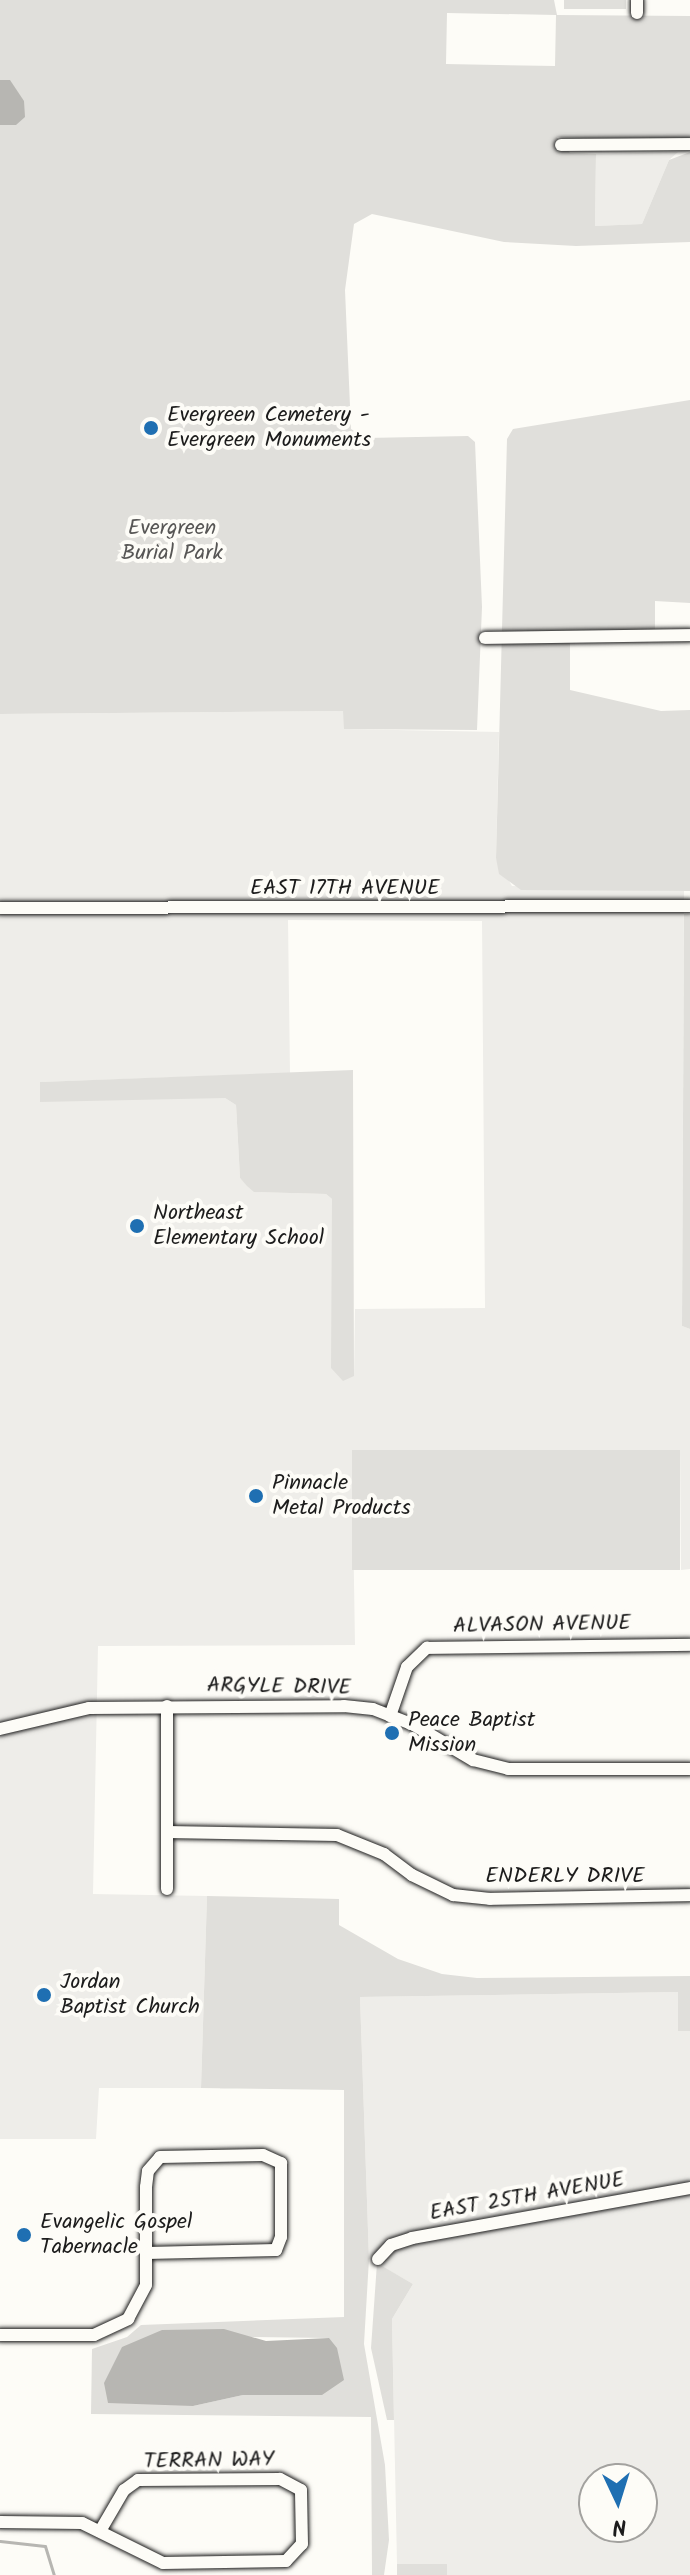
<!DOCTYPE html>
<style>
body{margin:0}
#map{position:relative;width:690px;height:2575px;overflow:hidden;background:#fdfcf7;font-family:Kalam,sans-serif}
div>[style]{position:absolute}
.built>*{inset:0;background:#eeede9}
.green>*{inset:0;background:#e0dfdb;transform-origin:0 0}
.water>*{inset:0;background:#b7b6b2}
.stream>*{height:3px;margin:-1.5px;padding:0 1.5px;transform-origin:1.5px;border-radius:1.5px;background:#b7b6b2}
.roads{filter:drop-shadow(0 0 2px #1c1c1c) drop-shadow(0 0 2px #1c1c1c)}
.minor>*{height:12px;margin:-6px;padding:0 6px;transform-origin:6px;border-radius:6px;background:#fdfcf7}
.dots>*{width:22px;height:22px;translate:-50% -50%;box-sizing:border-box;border:4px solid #fdfcf7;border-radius:50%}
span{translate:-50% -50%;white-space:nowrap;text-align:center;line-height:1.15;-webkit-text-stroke:8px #fdfcf7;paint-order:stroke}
.poi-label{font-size:22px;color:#1c1c1c}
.left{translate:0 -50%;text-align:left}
.park-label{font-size:22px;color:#575655}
.street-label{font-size:22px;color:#1c1c1c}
.north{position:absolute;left:578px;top:2463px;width:80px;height:80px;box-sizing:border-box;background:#fdfcf7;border:2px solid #a3a29f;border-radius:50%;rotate:176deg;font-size:22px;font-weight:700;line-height:32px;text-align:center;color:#1c1c1c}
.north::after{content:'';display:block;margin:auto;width:28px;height:36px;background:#1f6fb2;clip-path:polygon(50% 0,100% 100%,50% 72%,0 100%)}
</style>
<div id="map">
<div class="built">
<i style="clip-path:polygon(678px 152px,669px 160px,642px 224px,595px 226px,596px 154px)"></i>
<i style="clip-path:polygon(evenodd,344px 711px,345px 729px,499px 732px,496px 858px,512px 886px,684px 891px,682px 1326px,690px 1329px,690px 1569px,681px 1570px,680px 1450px,352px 1456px,355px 1645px,98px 1646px,93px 1894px,207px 1896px,201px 2088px,99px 2088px,96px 2139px,0 2139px,0 714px,344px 711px,288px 920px,482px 921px,485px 1308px,355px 1309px,354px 1376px,332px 1199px,326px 1194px,255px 1192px,240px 1178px,236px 1105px,225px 1098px,40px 1082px,290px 1073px,288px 920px)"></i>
<i style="clip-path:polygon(evenodd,678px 1992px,678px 2031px,690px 2031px,690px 2575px,447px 2575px,446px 2564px,397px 2564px,392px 2319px,413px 2284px,369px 2259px,360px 1997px,678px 1992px,594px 2479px,642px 2479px,642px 2527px,594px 2527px,594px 2479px)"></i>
</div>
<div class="green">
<i style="clip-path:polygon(evenodd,0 0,554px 0,557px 15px,690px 16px,690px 142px,557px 137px,570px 153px,596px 154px,595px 226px,642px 224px,669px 160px,690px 152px,690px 242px,576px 246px,504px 242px,372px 214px,354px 224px,345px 290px,351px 429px,366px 438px,468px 436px,475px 442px,482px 607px,477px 730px,344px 729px,343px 711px,0 714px,0 0,447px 13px,556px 15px,555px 66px,446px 64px,447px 13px)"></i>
<i style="left:564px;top:0;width:62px;height:9px"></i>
<i style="clip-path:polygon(690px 400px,690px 603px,655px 601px,655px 631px,570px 641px,570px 690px,661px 711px,690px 710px,690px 891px,521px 890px,499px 874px,496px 858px,507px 439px,513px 429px)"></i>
<i style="clip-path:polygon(684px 914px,690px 914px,690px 1329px,682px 1326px)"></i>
<i style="clip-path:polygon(353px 1070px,354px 1376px,343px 1381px,331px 1368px,332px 1199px,326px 1194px,254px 1192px,247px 1186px,240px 1178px,236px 1105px,225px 1098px,40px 1102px,40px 1082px)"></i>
<i style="left:680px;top:1450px;width:120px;height:328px;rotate:90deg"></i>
<i style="clip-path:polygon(evenodd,207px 1896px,339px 1899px,339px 1925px,398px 1959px,442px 1974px,477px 1978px,690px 1976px,690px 2031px,678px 2031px,678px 1992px,360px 1997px,369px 2259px,364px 2344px,385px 2465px,389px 2540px,384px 2575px,372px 2575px,371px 2417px,91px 2414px,92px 2349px,127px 2337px,141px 2325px,344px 2317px,344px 2090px,201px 2088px,207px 1896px,250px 2337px,328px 2338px,322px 2395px,243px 2395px,193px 2406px,250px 2337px)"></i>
<i style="clip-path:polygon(377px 2263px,413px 2284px,392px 2319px,394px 2420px,387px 2420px,371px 2348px)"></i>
<i style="left:397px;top:2564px;width:50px;height:12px"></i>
</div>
<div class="water">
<i style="clip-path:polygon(0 80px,10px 80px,24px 101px,25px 117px,16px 125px,0 125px)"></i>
<i style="clip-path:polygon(224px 2329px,266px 2341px,329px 2338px,337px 2348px,344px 2380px,322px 2395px,243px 2395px,193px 2406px,108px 2403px,104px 2383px,122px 2347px,162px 2330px)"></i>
</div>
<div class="stream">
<i style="left:0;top:2541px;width:45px;rotate:6.3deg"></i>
<i style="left:45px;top:2546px;width:30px;rotate:73deg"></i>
</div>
<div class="roads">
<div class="minor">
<i style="left:637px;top:0;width:13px;rotate:90deg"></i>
<i style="left:561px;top:145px;width:129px;rotate:-0.4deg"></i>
<i style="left:485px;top:638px;width:205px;rotate:-0.8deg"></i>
<i style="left:0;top:908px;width:690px;rotate:-0.17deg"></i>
<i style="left:167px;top:1706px;width:183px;rotate:90deg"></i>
<i style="left:390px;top:1716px;width:52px;rotate:-70.9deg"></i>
<i style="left:407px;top:1667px;width:28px;rotate:-44deg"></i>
<i style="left:427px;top:1648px;width:263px;rotate:-0.7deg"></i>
<i style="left:0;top:1729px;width:91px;rotate:-13.3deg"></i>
<i style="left:89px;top:1708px;width:255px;rotate:-0.4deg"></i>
<i style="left:344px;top:1706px;width:29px;rotate:6deg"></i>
<i style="left:373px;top:1709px;width:44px;rotate:21.3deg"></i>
<i style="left:414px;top:1725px;width:69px;rotate:30.7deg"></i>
<i style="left:473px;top:1760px;width:36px;rotate:14deg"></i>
<i style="left:508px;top:1769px;width:182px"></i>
<i style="left:167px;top:1832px;width:170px;rotate:1deg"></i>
<i style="left:337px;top:1835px;width:51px;rotate:22deg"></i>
<i style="left:384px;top:1854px;width:35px;rotate:37deg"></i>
<i style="left:412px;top:1875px;width:46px;rotate:26deg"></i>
<i style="left:453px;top:1895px;width:37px;rotate:6deg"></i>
<i style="left:490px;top:1899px;width:200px;rotate:-1.1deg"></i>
<i style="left:378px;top:2259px;width:19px;rotate:-47deg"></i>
<i style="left:391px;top:2245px;width:22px;rotate:-18deg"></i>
<i style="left:412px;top:2238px;width:282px;rotate:-10.2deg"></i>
<i style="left:0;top:2335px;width:94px"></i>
<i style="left:94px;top:2335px;width:38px;rotate:-25deg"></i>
<i style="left:128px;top:2319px;width:38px;rotate:-62deg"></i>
<i style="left:146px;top:2285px;width:98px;rotate:-90deg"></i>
<i style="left:146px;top:2187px;width:16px;rotate:-83deg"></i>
<i style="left:148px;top:2171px;width:18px;rotate:-49deg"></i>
<i style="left:160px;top:2157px;width:103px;rotate:-1.1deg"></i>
<i style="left:263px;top:2155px;width:20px;rotate:24deg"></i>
<i style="left:281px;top:2163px;width:74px;rotate:90deg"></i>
<i style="left:281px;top:2237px;width:14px;rotate:111deg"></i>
<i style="left:276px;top:2250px;width:129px;rotate:178.7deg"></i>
<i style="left:0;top:2522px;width:82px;rotate:0.7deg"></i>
<i style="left:82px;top:2523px;width:90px;rotate:26.3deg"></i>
<i style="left:163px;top:2563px;width:123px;rotate:-0.9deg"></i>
<i style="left:286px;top:2561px;width:23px;rotate:-47deg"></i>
<i style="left:302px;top:2544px;width:54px;rotate:-91.1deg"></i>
<i style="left:301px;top:2490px;width:24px;rotate:-152deg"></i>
<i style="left:280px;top:2479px;width:142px;rotate:179.6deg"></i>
<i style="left:138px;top:2480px;width:17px;rotate:144deg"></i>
<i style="left:124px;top:2490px;width:48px;rotate:120.3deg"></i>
</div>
</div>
<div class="dots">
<i style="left:151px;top:428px;background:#1f6fb2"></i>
<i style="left:137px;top:1226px;background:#1f6fb2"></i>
<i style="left:256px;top:1496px;background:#1f6fb2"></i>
<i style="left:392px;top:1733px;background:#1f6fb2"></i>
<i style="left:44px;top:1995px;background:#1f6fb2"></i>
<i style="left:24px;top:2235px;background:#1f6fb2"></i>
</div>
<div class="poi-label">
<span class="left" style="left:167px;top:428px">Evergreen Cemetery -<br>Evergreen Monuments</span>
<span class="left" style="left:153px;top:1226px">Northeast<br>Elementary School</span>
<span class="left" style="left:272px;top:1496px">Pinnacle<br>Metal Products</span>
<span class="left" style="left:408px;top:1733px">Peace Baptist<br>Mission</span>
<span class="left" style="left:60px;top:1995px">Jordan<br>Baptist Church</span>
<span class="left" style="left:40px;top:2235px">Evangelic Gospel<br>Tabernacle</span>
</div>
<div class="park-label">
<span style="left:172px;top:541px">Evergreen<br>Burial Park</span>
</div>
<div class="street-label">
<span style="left:345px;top:889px">EAST 17TH AVENUE</span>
<span style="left:542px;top:1625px;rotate:-1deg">ALVASON AVENUE</span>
<span style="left:279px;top:1687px;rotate:1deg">ARGYLE DRIVE</span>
<span style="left:565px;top:1877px">ENDERLY DRIVE</span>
<span style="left:527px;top:2197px;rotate:-10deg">EAST 25TH AVENUE</span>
<span style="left:209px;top:2461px;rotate:-1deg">TERRAN WAY</span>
</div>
<div class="north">N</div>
</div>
